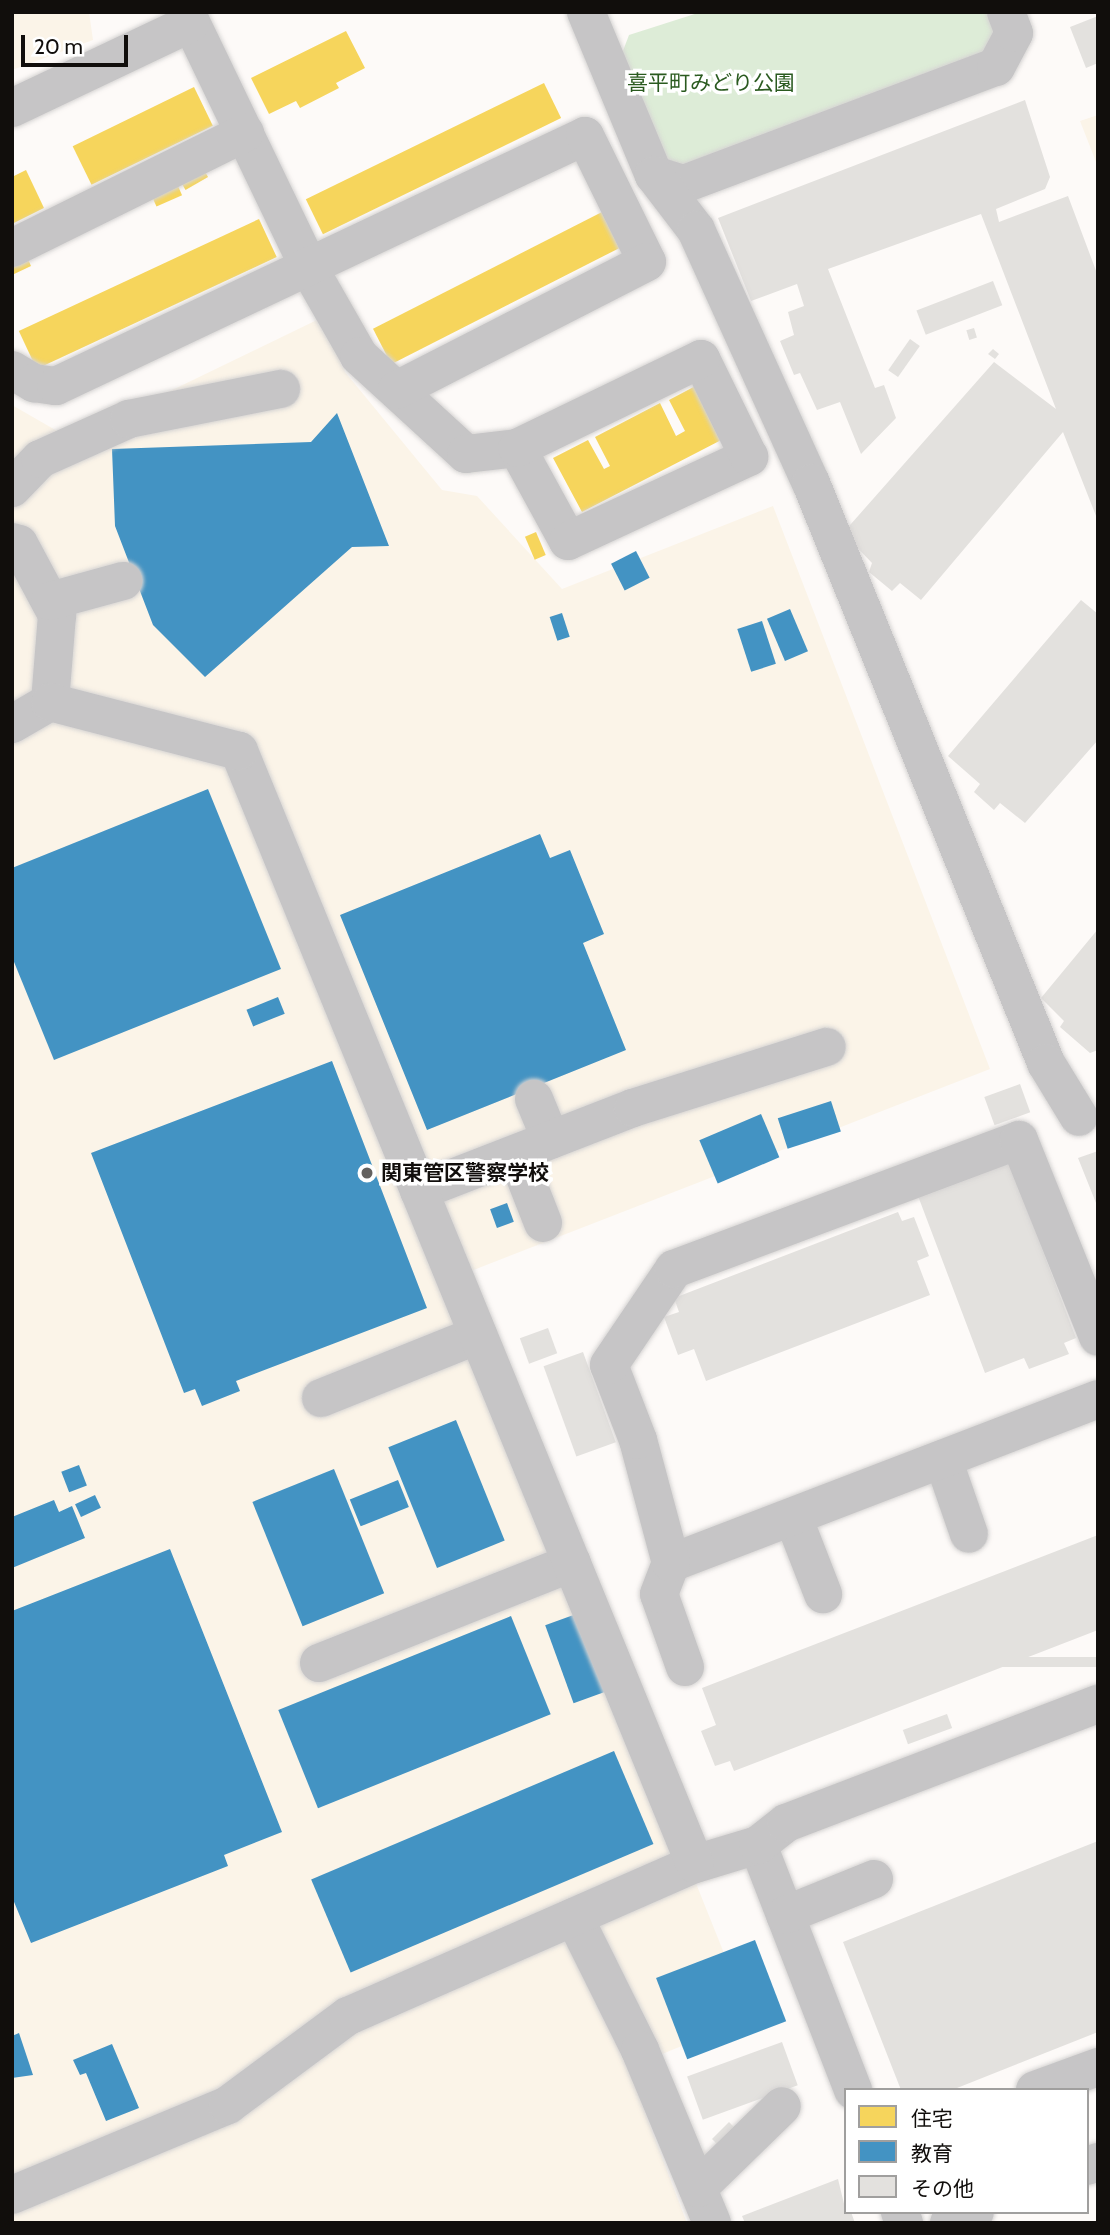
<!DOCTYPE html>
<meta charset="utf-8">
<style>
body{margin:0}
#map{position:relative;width:1110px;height:2235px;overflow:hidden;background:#fdfaf8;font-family:Cabin,"Noto Sans JP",sans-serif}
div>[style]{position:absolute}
.education>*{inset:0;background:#fbf4e8}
.green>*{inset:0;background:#ddecd7}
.homes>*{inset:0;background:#f6d55c;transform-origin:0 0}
.schools>*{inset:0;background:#4393c3;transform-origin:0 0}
.building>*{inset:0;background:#e3e1de;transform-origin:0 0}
.roads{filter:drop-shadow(0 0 2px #d6d4d3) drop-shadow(0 0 2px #d6d4d3)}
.minor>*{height:38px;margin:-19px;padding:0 19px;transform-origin:19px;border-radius:19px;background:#c6c5c6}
.dots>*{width:19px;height:19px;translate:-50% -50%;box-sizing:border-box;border:4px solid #fff;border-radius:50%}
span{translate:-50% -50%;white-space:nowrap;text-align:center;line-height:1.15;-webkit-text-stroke:7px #fff;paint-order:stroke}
.park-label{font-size:21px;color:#2a5a1f}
.poi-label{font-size:21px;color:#110e0c;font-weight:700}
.left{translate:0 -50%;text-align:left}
.frame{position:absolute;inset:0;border:14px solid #110e0c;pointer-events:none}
.legend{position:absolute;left:844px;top:2088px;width:245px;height:126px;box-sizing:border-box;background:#fff;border:2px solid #a09f9e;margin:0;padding:9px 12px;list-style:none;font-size:21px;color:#110e0c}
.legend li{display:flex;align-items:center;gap:14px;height:35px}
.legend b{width:35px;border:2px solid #a09f9e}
.scale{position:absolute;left:21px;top:35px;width:107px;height:32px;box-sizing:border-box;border:4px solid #110e0c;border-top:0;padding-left:9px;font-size:21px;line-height:24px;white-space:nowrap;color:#110e0c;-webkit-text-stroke:5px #fff;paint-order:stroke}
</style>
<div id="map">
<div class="education">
<i style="clip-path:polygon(12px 12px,89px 12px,93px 40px,12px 70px)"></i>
<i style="clip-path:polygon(1098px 115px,1098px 167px,1080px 121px)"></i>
<i style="clip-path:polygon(321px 318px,345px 372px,442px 490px,477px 496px,562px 589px,773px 506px,990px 1069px,453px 1278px,750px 2018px,628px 2068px,687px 2223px,12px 2223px,12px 405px,71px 439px)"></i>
</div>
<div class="green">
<i style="clip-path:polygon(701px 12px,992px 12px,1000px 35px,993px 52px,684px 169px,666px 164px,621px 56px,629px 35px)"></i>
</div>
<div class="homes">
<i style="clip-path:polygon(346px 31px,365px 68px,336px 83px,339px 88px,300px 108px,296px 101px,269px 114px,251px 78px)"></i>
<i style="left:544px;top:83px;width:39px;height:265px;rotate:64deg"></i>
<i style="left:194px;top:87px;width:43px;height:135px;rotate:64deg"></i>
<i style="clip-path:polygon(26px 170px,44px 208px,12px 224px,12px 177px)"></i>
<i style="left:204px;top:170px;width:8px;height:26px;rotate:60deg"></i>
<i style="left:178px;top:186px;width:10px;height:28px;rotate:66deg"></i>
<i style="left:602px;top:212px;width:40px;height:257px;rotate:63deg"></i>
<i style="left:259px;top:219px;width:42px;height:265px;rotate:65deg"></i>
<i style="clip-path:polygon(27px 257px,31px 266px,12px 275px,12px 264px)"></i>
<i style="clip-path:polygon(701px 383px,729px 436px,582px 512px,553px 458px,588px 440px,604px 469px,610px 466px,595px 437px,660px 403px,676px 436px,685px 431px,669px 400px)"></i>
<i style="left:536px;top:532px;width:25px;height:12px;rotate:67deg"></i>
</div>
<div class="schools">
<i style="clip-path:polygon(337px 413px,389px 546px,352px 547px,205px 677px,153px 625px,115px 526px,112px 449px,311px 442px)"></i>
<i style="left:636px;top:551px;width:30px;height:28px;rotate:63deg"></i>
<i style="left:790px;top:609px;width:46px;height:25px;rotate:67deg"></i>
<i style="left:562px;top:613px;width:25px;height:13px;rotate:72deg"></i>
<i style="left:762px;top:621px;width:45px;height:26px;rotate:72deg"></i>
<i style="clip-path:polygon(208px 789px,281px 969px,54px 1060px,12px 957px,12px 868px)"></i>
<i style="clip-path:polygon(540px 834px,550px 858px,570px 850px,604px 934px,583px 943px,626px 1050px,427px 1130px,340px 915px)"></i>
<i style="left:278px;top:997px;width:18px;height:34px;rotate:68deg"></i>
<i style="clip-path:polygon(332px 1061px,427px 1308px,236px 1381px,240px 1391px,202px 1406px,195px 1389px,184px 1393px,91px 1153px)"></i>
<i style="left:831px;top:1101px;width:32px;height:56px;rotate:72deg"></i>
<i style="left:761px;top:1114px;width:47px;height:67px;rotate:67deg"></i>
<i style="left:507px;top:1203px;width:20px;height:18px;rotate:70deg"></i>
<i style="left:456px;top:1420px;width:130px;height:73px;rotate:68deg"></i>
<i style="left:79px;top:1465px;width:22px;height:19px;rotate:69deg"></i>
<i style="left:334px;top:1469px;width:134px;height:88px;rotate:68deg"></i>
<i style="left:398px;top:1480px;width:29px;height:52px;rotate:68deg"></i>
<i style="left:95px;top:1495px;width:14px;height:22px;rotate:65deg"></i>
<i style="clip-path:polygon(54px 1500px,59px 1512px,72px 1506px,85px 1538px,12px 1568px,12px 1517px)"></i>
<i style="clip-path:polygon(170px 1549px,282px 1832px,224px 1855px,228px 1866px,31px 1943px,12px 1897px,12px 1611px)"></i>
<i style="left:579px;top:1613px;width:83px;height:36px;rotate:70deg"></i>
<i style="left:511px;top:1616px;width:106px;height:251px;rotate:68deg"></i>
<i style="left:614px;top:1751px;width:101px;height:329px;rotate:67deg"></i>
<i style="left:755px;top:1940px;width:87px;height:106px;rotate:69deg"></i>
<i style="clip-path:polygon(19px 2033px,33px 2075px,12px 2078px,12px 2036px)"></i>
<i style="clip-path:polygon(112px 2044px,139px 2108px,106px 2121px,86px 2073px,80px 2075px,73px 2060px)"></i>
</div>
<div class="building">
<i style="clip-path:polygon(1098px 16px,1098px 63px,1086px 68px,1070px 27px)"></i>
<i style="clip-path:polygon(1025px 100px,1050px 177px,1045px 189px,996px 209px,999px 222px,1068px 196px,1098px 276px,1098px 521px,1063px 432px,921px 600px,900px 583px,892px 591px,869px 572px,872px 563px,843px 533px,994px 362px,1056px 409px,981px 214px,828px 269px,875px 388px,884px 385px,896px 418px,861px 454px,840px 402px,817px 410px,800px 373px,794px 375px,780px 341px,794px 335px,788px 312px,804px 306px,797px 284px,751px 301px,718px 218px)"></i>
<i style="left:993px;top:281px;width:26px;height:82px;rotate:69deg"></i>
<i style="left:974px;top:328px;width:10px;height:8px;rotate:73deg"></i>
<i style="left:910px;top:339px;width:12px;height:38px;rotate:35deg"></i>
<i style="clip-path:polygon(993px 349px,999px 354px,995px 359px,988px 354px)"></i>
<i style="clip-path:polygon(1081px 600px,1098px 614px,1098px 740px,1025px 823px,1000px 803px,994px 810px,974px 792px,980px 784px,948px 756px)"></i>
<i style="clip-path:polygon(1098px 929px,1098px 1050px,1090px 1053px,1060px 1027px,1064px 1021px,1041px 998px)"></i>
<i style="left:1020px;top:1084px;width:30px;height:38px;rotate:70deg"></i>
<i style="clip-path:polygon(1098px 1151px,1098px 1208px,1078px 1158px)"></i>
<i style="clip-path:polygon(1009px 1162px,1076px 1338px,1064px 1343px,1069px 1354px,1029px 1369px,1024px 1358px,985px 1373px,918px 1196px)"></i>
<i style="clip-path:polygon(898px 1212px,902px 1221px,914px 1217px,929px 1256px,917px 1261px,930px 1295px,706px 1381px,694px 1349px,678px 1355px,664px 1317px,679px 1312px,674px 1298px)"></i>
<i style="left:548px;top:1328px;width:27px;height:30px;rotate:70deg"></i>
<i style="left:583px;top:1352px;width:96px;height:42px;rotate:70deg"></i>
<i style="clip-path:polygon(1098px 1535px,1098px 1630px,734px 1771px,730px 1761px,715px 1766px,701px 1731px,716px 1725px,702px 1688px)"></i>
<i style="left:1098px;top:1657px;width:10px;height:132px;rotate:90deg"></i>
<i style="left:947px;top:1714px;width:15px;height:47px;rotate:70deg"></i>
<i style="clip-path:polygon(1098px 1841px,1098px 2032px,952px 2090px,901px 2090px,843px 1942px)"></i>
<i style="left:782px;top:2042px;width:46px;height:101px;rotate:70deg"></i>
<i style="left:729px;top:2122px;width:8px;height:24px;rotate:45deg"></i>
<i style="clip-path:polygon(838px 2179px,846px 2212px,851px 2212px,855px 2223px,745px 2223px,742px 2216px)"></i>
</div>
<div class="roads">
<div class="minor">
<i style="left:186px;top:12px;width:286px;rotate:64.3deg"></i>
<i style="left:310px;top:270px;width:99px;rotate:60.3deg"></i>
<i style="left:359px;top:356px;width:145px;rotate:42.5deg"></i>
<i style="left:466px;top:454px;width:51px;rotate:-6.7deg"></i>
<i style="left:517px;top:448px;width:106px;rotate:61.3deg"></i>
<i style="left:568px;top:541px;width:200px;rotate:-24.9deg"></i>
<i style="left:749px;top:457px;width:109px;rotate:-116.1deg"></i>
<i style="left:701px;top:359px;width:204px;rotate:154.2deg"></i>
<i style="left:586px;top:12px;width:177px;rotate:67.4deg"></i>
<i style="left:654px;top:175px;width:31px;rotate:17deg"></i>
<i style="left:684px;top:184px;width:333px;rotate:-20.6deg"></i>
<i style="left:996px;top:67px;width:38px;rotate:-62deg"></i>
<i style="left:1014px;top:33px;width:22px;rotate:-111deg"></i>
<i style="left:12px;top:108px;width:198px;rotate:-25.4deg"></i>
<i style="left:654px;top:175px;width:69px;rotate:52.6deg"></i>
<i style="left:696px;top:230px;width:278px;rotate:65.6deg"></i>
<i style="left:811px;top:483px;width:626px;rotate:67.94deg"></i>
<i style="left:1046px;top:1063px;width:63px;rotate:58.6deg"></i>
<i style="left:12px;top:248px;width:260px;rotate:-26.3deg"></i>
<i style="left:12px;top:370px;width:26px;rotate:31deg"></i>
<i style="left:34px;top:383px;width:22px;rotate:8deg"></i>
<i style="left:56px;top:386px;width:585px;rotate:-25.29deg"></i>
<i style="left:585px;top:136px;width:140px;rotate:63.8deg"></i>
<i style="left:647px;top:262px;width:281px;rotate:152.9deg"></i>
<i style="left:12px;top:488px;width:40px;rotate:-46deg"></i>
<i style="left:40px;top:459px;width:98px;rotate:-24.2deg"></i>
<i style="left:129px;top:419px;width:155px;rotate:-11.2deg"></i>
<i style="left:12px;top:542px;width:7px;rotate:16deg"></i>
<i style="left:19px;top:544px;width:81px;rotate:61.8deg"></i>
<i style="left:57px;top:615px;width:87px;rotate:94.6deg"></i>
<i style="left:50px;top:702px;width:44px;rotate:149.9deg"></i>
<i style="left:50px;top:601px;width:76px;rotate:-15.3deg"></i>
<i style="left:534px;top:1099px;width:44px;rotate:67.5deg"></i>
<i style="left:516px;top:1154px;width:74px;rotate:68.6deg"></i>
<i style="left:419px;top:1191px;width:230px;rotate:-21.2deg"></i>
<i style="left:633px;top:1108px;width:203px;rotate:-17.5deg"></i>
<i style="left:321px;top:1398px;width:169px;rotate:-21.9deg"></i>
<i style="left:943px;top:1459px;width:79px;rotate:70.9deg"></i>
<i style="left:793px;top:1517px;width:83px;rotate:68.7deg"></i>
<i style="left:671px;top:1563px;width:457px;rotate:-21deg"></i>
<i style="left:319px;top:1663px;width:272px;rotate:-21.6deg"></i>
<i style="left:685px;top:1667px;width:77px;rotate:-109.6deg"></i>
<i style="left:659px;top:1594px;width:33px;rotate:-69deg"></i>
<i style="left:671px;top:1563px;width:127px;rotate:-105deg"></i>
<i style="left:638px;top:1440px;width:80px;rotate:-111.1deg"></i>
<i style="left:609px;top:1365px;width:116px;rotate:-55.9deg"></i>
<i style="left:674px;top:1269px;width:368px;rotate:-20.5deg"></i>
<i style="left:1019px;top:1140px;width:212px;rotate:68.1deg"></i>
<i style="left:758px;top:1845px;width:263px;rotate:68.8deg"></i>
<i style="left:695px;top:1864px;width:66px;rotate:-16.8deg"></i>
<i style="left:758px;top:1845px;width:36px;rotate:-38deg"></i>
<i style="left:786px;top:1823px;width:334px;rotate:-20.9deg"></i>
<i style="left:785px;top:1915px;width:96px;rotate:-22deg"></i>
<i style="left:574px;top:1917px;width:148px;rotate:63.6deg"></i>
<i style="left:640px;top:2050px;width:187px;rotate:67.4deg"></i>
<i style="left:1035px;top:2090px;width:67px;rotate:-20.1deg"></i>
<i style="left:1087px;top:2166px;width:12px;rotate:-20deg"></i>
<i style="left:698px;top:2188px;width:117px;rotate:-44.3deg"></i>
<i style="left:12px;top:2195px;width:234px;rotate:-22.6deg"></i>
<i style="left:228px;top:2105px;width:149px;rotate:-36.6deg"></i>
<i style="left:348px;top:2016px;width:379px;rotate:-23.7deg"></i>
<i style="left:695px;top:1864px;width:1203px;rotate:-112.28deg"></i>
<i style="left:239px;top:751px;width:195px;rotate:-165.5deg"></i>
<i style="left:900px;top:2212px;width:12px;rotate:70deg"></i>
<i style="left:949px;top:2223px;width:28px;rotate:-23deg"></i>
</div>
</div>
<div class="dots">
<i style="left:367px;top:1173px;background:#64615f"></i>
</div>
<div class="park-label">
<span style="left:711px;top:83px">喜平町みどり公園</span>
</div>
<div class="poi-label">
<span class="left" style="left:381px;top:1173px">関東管区警察学校</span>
</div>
<div class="frame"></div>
<ul class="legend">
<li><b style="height:19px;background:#f6d55c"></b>住宅</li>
<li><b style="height:19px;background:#4393c3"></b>教育</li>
<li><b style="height:19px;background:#e3e1de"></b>その他</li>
</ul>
<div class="scale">20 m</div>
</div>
